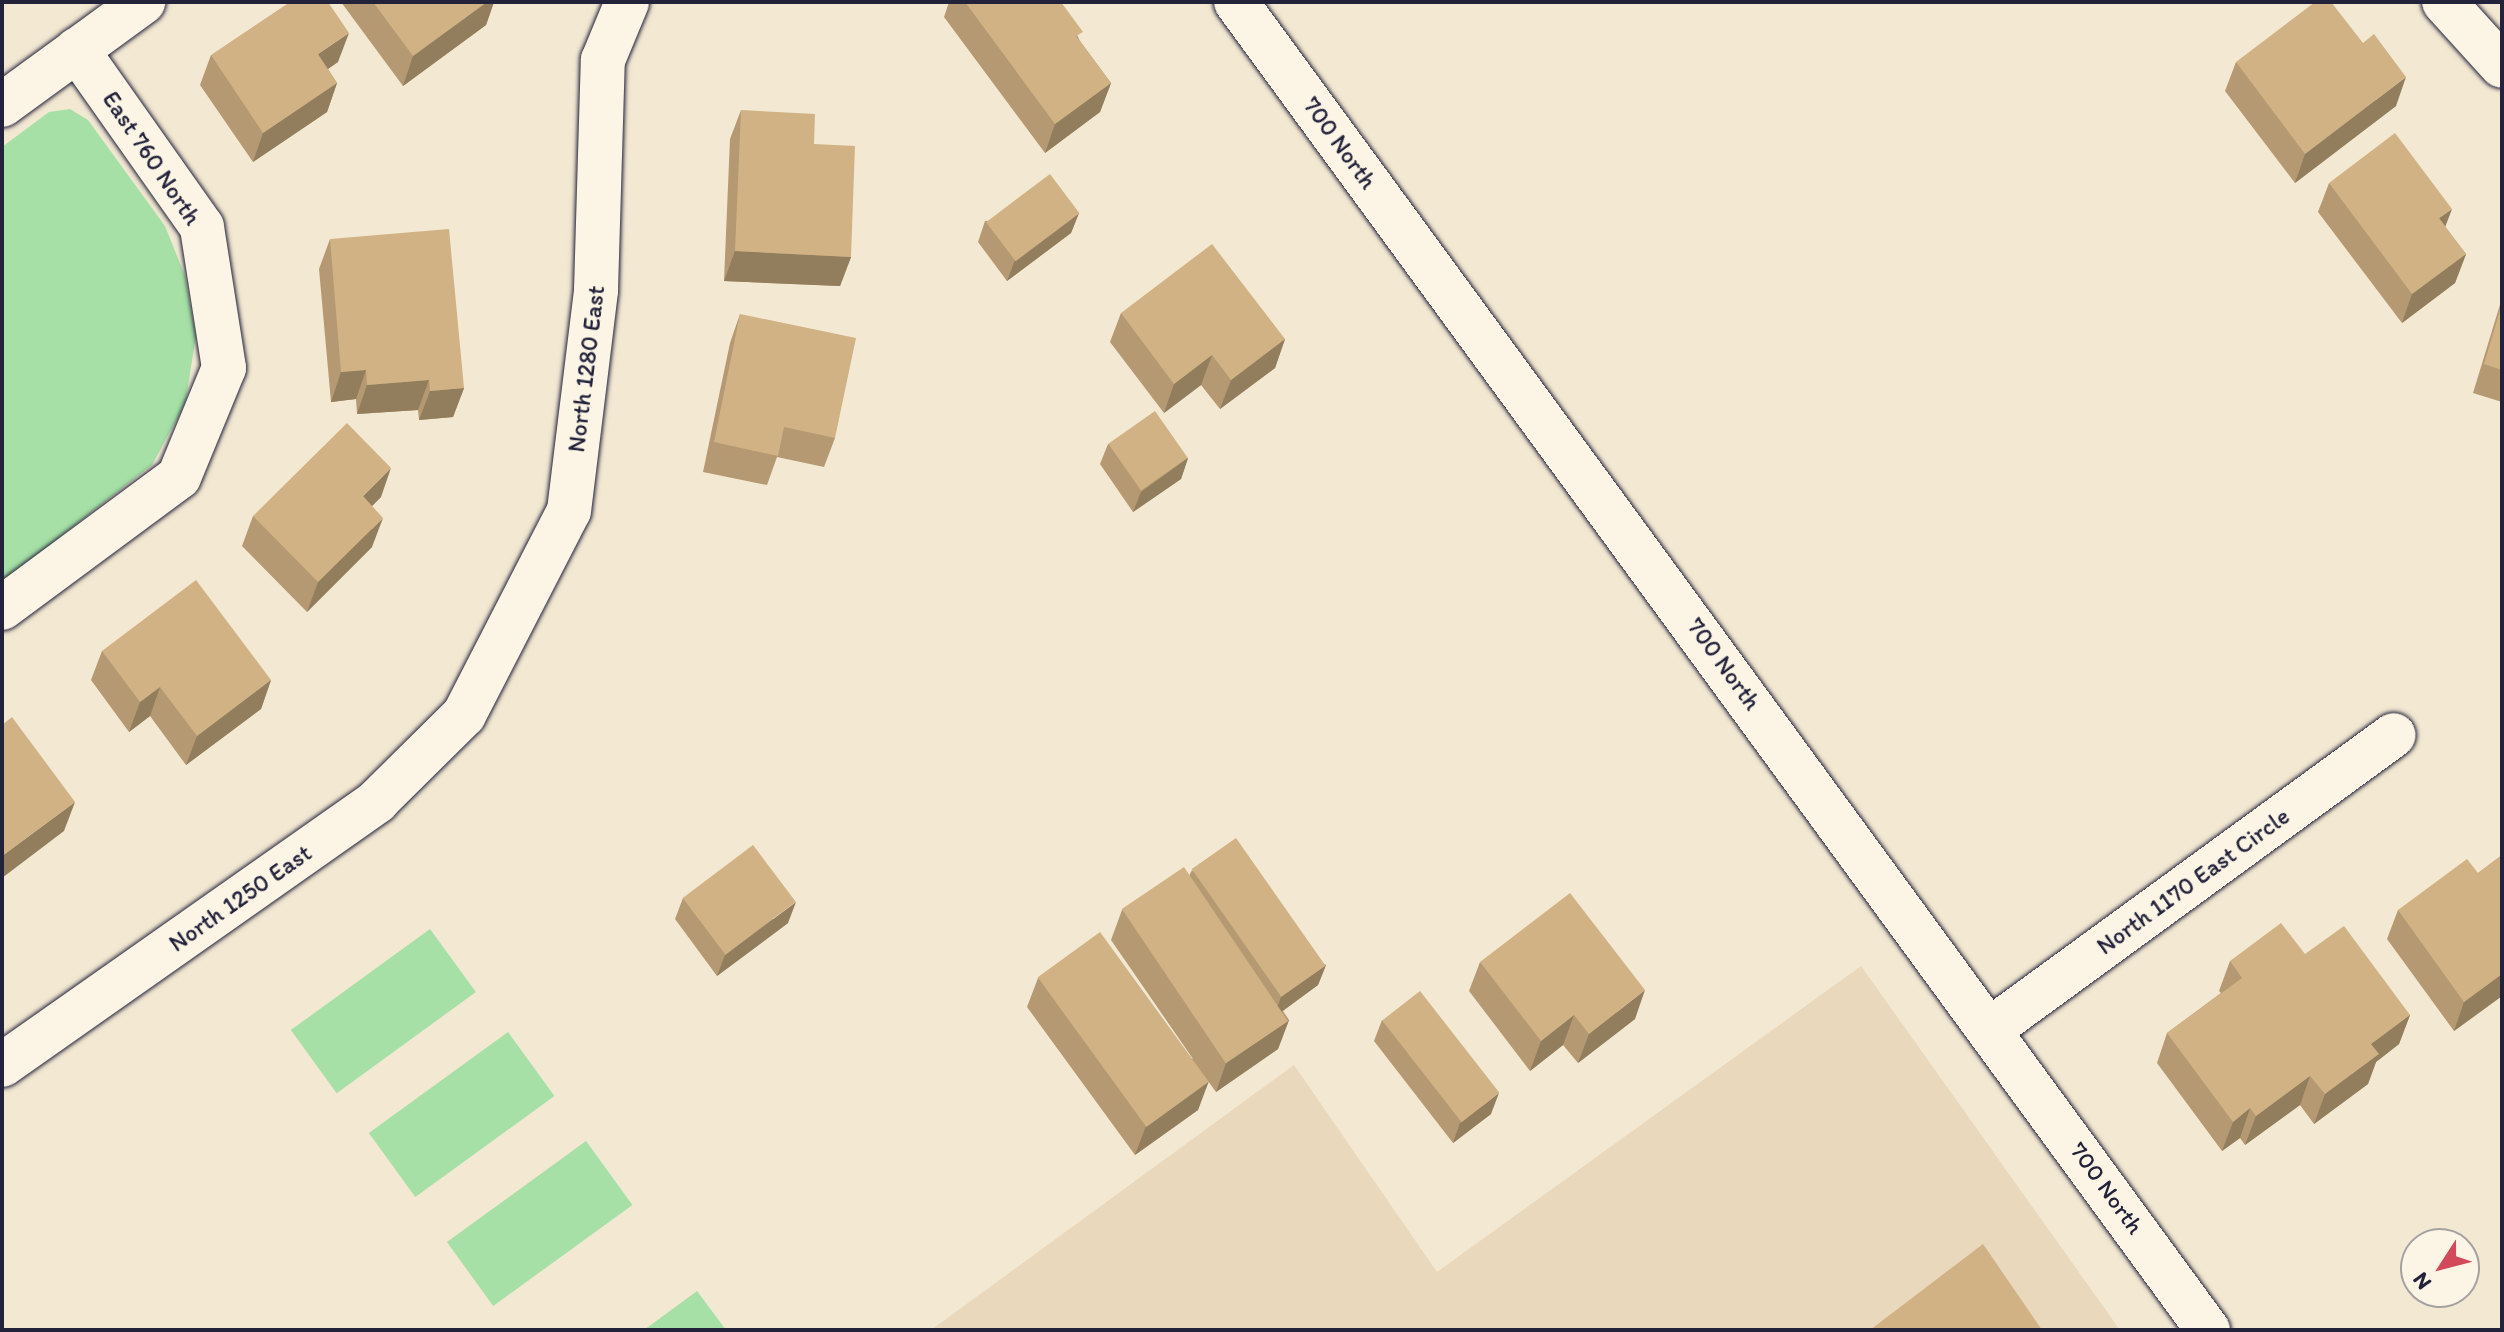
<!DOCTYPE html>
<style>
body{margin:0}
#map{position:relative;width:2504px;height:1332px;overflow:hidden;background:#f3e8d2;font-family:Itim,sans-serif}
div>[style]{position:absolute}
.built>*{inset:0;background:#e9d8bb}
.green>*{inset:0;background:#a6e0a6;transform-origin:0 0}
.roads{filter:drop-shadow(0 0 2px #22223b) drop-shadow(0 0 2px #22223b)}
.minor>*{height:44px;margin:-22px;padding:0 22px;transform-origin:22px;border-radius:22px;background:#fcf5e5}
.wall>*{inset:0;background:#b49972}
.shaded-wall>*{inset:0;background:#927d5d}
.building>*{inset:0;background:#d1b285;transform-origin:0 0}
span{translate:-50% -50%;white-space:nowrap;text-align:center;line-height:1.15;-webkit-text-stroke:8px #fcf5e5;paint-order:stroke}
.street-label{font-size:24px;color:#22223b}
.frame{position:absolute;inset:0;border:4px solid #22223b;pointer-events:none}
.north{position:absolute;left:2400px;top:1228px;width:80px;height:80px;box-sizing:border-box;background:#fcf5e5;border:2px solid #a5a1a1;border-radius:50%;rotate:234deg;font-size:22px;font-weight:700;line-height:32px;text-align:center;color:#22223b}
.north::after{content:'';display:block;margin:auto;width:28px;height:36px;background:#d1495b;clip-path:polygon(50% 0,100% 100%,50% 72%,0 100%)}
</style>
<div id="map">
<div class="built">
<i style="clip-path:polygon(1861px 966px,2120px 1330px,931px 1330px,1294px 1065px,1437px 1272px)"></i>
</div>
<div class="green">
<i style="clip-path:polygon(70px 109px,88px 120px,165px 226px,185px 276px,196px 336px,185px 404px,152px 465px,2px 582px,2px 147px,49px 112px)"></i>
<i style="left:430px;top:929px;width:78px;height:172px;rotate:54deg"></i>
<i style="left:508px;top:1032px;width:79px;height:172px;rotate:54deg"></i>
<i style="left:586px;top:1141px;width:79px;height:172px;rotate:54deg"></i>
<i style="clip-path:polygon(697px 1291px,726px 1330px,643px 1330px,644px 1330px)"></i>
</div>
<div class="roads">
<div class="minor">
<i style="left:1236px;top:2px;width:1646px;rotate:53.8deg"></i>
<i style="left:2444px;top:2px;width:86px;rotate:47.8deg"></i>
<i style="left:2px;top:105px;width:175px;rotate:-36.1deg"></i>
<i style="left:2px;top:608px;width:220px;rotate:-36.5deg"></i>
<i style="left:179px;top:477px;width:118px;rotate:-67.6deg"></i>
<i style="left:224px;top:368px;width:143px;rotate:-98.9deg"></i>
<i style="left:202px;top:227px;width:217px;rotate:-125.2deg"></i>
<i style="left:1992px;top:1028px;width:497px;rotate:-36.1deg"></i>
<i style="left:2px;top:1065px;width:459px;rotate:-35.1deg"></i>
<i style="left:377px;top:801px;width:122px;rotate:-44.7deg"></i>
<i style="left:464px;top:715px;width:229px;rotate:-62.8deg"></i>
<i style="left:569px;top:511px;width:223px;rotate:-83deg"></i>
<i style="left:596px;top:290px;width:230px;rotate:-88.3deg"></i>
<i style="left:603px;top:60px;width:63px;rotate:-67.5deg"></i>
</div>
</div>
<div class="wall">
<i style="clip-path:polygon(341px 2px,494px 2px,486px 25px,403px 86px)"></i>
<i style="clip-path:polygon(949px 2px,1061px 2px,1080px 41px,1111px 83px,1100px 112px,1045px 153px,944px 17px)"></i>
<i style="clip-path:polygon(211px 55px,338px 62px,328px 69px,337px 83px,327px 112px,253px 162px,200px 85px)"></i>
<i style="clip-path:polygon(2236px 62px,2396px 106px,2295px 183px,2225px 91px)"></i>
<i style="clip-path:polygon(741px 110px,814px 144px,851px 257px,840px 286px,724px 281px,730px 139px)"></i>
<i style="clip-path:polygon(2329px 183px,2445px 227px,2466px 254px,2455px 283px,2402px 323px,2318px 212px)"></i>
<i style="clip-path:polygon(1079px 213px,1071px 233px,1007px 281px,978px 242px,985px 221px)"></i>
<i style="clip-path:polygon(330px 239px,464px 388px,453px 417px,419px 420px,418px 410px,357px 414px,356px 399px,331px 402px,319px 269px)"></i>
<i style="clip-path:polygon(2502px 298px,2502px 402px,2473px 393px)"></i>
<i style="clip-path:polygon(1121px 313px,1285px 339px,1275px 368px,1220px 409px,1201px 385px,1164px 413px,1110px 342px)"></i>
<i style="clip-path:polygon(740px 314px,835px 438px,824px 467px,777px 457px,767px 485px,703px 472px,730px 343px)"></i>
<i style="clip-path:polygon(1108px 444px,1188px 458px,1181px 479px,1133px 512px,1100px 464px)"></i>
<i style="clip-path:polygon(381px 497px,372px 506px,372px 547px,307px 612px,242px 546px,253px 516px)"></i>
<i style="clip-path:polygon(102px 651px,271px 680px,261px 709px,186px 765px,150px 716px,129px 732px,91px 680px)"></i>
<i style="clip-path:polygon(2502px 855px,2502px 996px,2454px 1031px,2387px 939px,2398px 910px,2478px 873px)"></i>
<i style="clip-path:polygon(1192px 870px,1326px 965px,1318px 985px,1283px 1011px,1289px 1020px,1278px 1049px,1216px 1092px,1208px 1081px,1198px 1110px,1135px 1155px,1027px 1007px,1038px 978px,1193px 1059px,1111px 940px,1122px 910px,1189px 876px)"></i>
<i style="clip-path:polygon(683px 898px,788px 923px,717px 976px,675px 919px)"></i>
<i style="clip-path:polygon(2305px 954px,2410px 1015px,2399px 1044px,2376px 1062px,2368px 1084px,2314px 1124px,2300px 1105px,2245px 1145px,2240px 1138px,2222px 1151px,2157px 1063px,2167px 1033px,2221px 993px,2219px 991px,2230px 961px)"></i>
<i style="clip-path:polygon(1480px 962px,1635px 1019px,1578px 1063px,1563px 1045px,1530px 1071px,1469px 991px)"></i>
<i style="clip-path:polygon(1382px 1020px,1491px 1114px,1453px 1143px,1374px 1041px)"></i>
</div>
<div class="shaded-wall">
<i style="clip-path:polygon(487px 2px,494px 2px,486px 25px,403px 86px,413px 56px)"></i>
<i style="clip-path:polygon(349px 33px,338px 62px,307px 83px,318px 54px)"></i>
<i style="clip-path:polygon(2406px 77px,2396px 106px,2295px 183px,2305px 154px)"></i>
<i style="clip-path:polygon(337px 83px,327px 112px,253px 162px,263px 133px)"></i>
<i style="clip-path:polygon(1111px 83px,1100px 112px,1045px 153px,1055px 124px)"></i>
<i style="clip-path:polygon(2452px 209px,2441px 238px,2439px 218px)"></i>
<i style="clip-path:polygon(1079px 213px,1071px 233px,1007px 281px,1015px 260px)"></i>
<i style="clip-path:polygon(735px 251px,851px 257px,840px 286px,724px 281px)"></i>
<i style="clip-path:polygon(2466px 254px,2455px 283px,2402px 323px,2412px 294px)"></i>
<i style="clip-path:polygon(1285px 339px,1275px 368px,1220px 409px,1231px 380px)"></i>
<i style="clip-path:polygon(1212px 355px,1201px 385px,1164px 413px,1174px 384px)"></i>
<i style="clip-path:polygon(366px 370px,356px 399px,331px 402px,341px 372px)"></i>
<i style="clip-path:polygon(429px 380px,418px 410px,357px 414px,367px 385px)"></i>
<i style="clip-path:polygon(464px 388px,453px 417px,419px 420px,430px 391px)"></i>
<i style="clip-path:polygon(1188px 458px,1181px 479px,1133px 512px,1141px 492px)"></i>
<i style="clip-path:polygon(391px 468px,381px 497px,352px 526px,363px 496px)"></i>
<i style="clip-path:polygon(383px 518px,372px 547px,307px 612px,318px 582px)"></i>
<i style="clip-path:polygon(271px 680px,261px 709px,186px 765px,197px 736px)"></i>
<i style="clip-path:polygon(160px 687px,150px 716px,129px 732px,140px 702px)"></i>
<i style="clip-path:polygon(75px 802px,64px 831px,2px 878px,2px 856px)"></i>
<i style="clip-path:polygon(796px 902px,788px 923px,717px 976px,725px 955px)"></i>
<i style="clip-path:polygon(1326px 965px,1318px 985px,1274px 1017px,1281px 997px)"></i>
<i style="clip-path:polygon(2502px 974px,2502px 996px,2454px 1031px,2464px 1002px)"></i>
<i style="clip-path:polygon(1645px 990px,1635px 1019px,1578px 1063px,1589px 1034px)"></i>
<i style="clip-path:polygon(1574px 1015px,1563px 1045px,1530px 1071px,1541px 1041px)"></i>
<i style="clip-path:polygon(2410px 1015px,2399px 1044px,2376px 1062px,2368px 1084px,2314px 1124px,2325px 1094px,2371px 1044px)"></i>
<i style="clip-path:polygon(1289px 1020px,1278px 1049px,1216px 1092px,1226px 1063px)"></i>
<i style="clip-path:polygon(2310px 1076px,2300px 1105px,2245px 1145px,2256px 1116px)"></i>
<i style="clip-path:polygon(1209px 1081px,1198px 1110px,1135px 1155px,1146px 1126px)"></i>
<i style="clip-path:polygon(1499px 1093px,1491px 1114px,1453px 1143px,1460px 1123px)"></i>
<i style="clip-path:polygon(2250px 1108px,2240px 1138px,2222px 1151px,2233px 1122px)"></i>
</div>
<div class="building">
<i style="clip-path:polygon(290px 2px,328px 2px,349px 33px,318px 54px,337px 83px,263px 133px,211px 55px)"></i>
<i style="clip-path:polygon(373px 2px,487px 2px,413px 56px)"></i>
<i style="clip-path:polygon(965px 2px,1061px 2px,1083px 32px,1076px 36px,1111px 83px,1055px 124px)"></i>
<i style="clip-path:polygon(2315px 2px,2331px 2px,2363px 43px,2374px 34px,2406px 77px,2305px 154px,2236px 62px)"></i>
<i style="clip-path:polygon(741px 110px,815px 114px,814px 144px,855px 146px,851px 257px,735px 251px)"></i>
<i style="clip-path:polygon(2395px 133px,2452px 209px,2439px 218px,2466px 254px,2412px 294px,2329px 183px)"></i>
<i style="left:1050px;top:174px;width:49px;height:80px;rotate:53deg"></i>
<i style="clip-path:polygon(449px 229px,464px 388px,430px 391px,429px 380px,367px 385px,366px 370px,341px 372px,330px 239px)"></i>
<i style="clip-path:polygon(1212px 244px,1285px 339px,1231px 380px,1212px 355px,1174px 384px,1121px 313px)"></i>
<i style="clip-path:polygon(2502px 304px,2502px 370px,2484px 364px)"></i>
<i style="clip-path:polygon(740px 314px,856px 338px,835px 438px,784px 427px,778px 456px,714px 442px)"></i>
<i style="left:1155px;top:411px;width:57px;height:57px;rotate:55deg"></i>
<i style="clip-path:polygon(347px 423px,391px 468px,363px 496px,383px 518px,318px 582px,253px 516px)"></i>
<i style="clip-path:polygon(196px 580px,271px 680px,197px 736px,160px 687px,140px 702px,102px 651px)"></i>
<i style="clip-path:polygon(12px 717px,75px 802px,2px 856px,2px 725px)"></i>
<i style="left:1236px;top:838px;width:156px;height:54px;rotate:55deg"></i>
<i style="left:753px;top:845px;width:71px;height:88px;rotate:53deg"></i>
<i style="clip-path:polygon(2502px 855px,2502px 974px,2464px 1002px,2398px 910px,2467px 859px,2478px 873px)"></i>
<i style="left:1184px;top:867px;width:186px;height:75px;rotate:56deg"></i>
<i style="clip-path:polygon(1570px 893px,1645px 990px,1589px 1034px,1574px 1015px,1541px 1041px,1480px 962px)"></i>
<i style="clip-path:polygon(2281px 923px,2305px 954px,2344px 926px,2410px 1015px,2371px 1044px,2379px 1054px,2325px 1094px,2310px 1076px,2256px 1116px,2250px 1108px,2233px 1122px,2167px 1033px,2242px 978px,2230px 961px)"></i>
<i style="left:1100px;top:932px;width:185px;height:77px;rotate:54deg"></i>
<i style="left:1420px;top:991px;width:129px;height:48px;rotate:52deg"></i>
<i style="clip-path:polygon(1983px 1244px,2042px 1330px,1870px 1330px)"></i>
</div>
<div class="street-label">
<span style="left:1340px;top:143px;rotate:54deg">700 North</span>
<span style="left:152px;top:158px;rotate:56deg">East 760 North</span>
<span style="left:586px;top:369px;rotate:-83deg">North 1280 East</span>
<span style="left:1724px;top:664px;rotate:54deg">700 North</span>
<span style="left:2193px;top:881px;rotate:-36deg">North 1170 East Circle</span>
<span style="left:240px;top:898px;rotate:-35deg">North 1250 East</span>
<span style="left:2107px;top:1188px;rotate:54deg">700 North</span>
</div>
<div class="frame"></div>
<div class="north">N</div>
</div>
